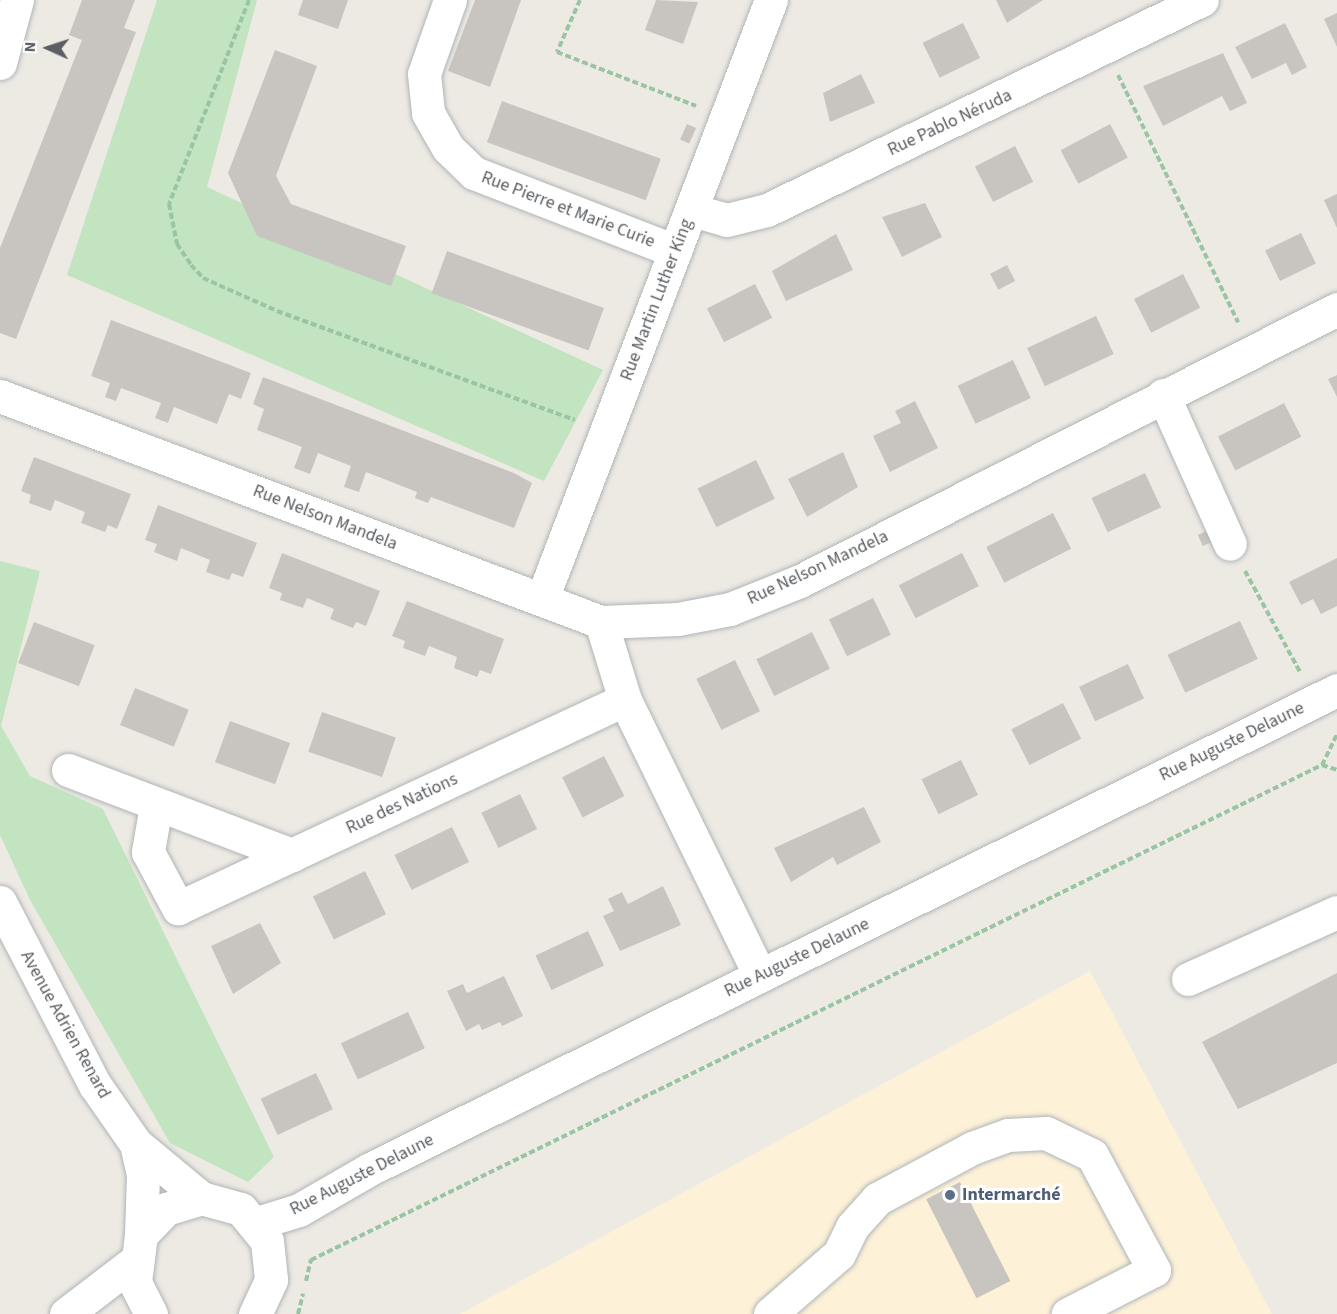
<!DOCTYPE html>
<meta charset="utf-8">
<style>
body{margin:0}
#map{position:relative;width:1337px;height:1314px;overflow:hidden;background:#edeae3;font-family:"Source Sans 3",sans-serif}
div>[style]{position:absolute}
.commercial>*{inset:0;background:#fdf2d8}
.green>*{inset:0;background:#c2e4c0}
.building>*{inset:0;background:#c8c5c0;transform-origin:0 0}
.path>*{height:4px;margin-top:-2px;transform-origin:0;background:repeating-linear-gradient(90deg,#99c5a3 0 6px,transparent 0 9px)}
.roads{filter:drop-shadow(0 0 2px #b0b4b8) drop-shadow(0 0 2px #b0b4b8)}
.minor>*{height:33px;margin:-16.5px;padding:0 16.5px;transform-origin:16.5px;border-radius:16.5px;background:#fff}
.dots>*{width:16px;height:16px;translate:-50% -50%;box-sizing:border-box;border:3px solid #fff;border-radius:50%}
span{translate:-50% -50%;white-space:nowrap;text-align:center;line-height:1.15;-webkit-text-stroke:6px #fff;paint-order:stroke}
.street-label{font-size:18px;color:#5b5f63}
.service-label{font-size:18px;color:#4e5e75;font-weight:700}
.left{translate:0 -50%;text-align:left}
.north{position:absolute;left:18px;top:18px;width:60px;height:60px;-webkit-text-stroke:4px #fff;paint-order:stroke;rotate:273deg;font-size:16px;font-weight:700;line-height:24px;text-align:center;color:#5b5f63}
.north::after{content:'';display:block;margin:auto;width:21px;height:27px;background:#5b5f63;clip-path:polygon(50% 0,100% 100%,50% 72%,0 100%)}
</style>
<div id="map">
<div class="commercial">
<i style="clip-path:polygon(1090px 971px,1272px 1314px,460px 1314px)"></i>
</div>
<div class="green">
<i style="clip-path:polygon(157px 0,257px 0,207px 187px,603px 370px,544px 481px,67px 275px)"></i>
<i style="clip-path:polygon(0 561px,40px 571px,1px 726px,30px 776px,103px 809px,274px 1157px,248px 1182px,170px 1143px,30px 900px,0 835px)"></i>
</div>
<div class="building">
<i style="clip-path:polygon(82px 0,135px 0,124px 28px,136px 32px,16px 339px,0 333px,0 248px,82px 40px,69px 35px)"></i>
<i style="clip-path:polygon(303px 0,348px 0,338px 29px,298px 15px)"></i>
<i style="clip-path:polygon(475px 0,521px 0,490px 87px,448px 71px)"></i>
<i style="clip-path:polygon(656px 0,698px 2px,683px 44px,645px 30px)"></i>
<i style="clip-path:polygon(996px 0,1043px 0,1007px 23px)"></i>
<i style="clip-path:polygon(1337px 13px,1337px 47px,1324px 19px)"></i>
<i style="left:963px;top:23px;width:39px;height:45px;rotate:64deg"></i>
<i style="clip-path:polygon(1285px 23px,1307px 67px,1292px 75px,1286px 63px,1252px 79px,1235px 47px)"></i>
<i style="clip-path:polygon(275px 50px,317px 66px,276px 176px,291px 204px,406px 246px,391px 286px,257px 236px,228px 173px)"></i>
<i style="clip-path:polygon(1223px 53px,1247px 103px,1230px 111px,1222px 96px,1163px 126px,1143px 86px)"></i>
<i style="clip-path:polygon(861px 74px,875px 103px,830px 122px,823px 93px)"></i>
<i style="left:502px;top:101px;width:169px;height:44px;rotate:20deg"></i>
<i style="left:687px;top:124px;width:10px;height:17px;rotate:24deg"></i>
<i style="left:1110px;top:124px;width:38px;height:56px;rotate:62deg"></i>
<i style="left:1015px;top:146px;width:40px;height:45px;rotate:63deg"></i>
<i style="clip-path:polygon(1337px 194px,1337px 228px,1324px 200px)"></i>
<i style="clip-path:polygon(925px 203px,942px 237px,902px 257px,882px 217px)"></i>
<i style="left:1301px;top:233px;width:34px;height:40px;rotate:64deg"></i>
<i style="clip-path:polygon(836px 234px,853px 270px,786px 301px,772px 271px)"></i>
<i style="left:447px;top:251px;width:167px;height:45px;rotate:20deg"></i>
<i style="left:1007px;top:265px;width:18px;height:19px;rotate:63deg"></i>
<i style="left:1183px;top:274px;width:38px;height:55px;rotate:63deg"></i>
<i style="left:755px;top:284px;width:38px;height:54px;rotate:63deg"></i>
<i style="left:1096px;top:316px;width:42px;height:76px;rotate:65deg"></i>
<i style="clip-path:polygon(111px 320px,251px 373px,241px 399px,229px 394px,217px 424px,174px 407px,168px 423px,155px 418px,161px 403px,121px 388px,116px 401px,105px 397px,110px 383px,91px 376px)"></i>
<i style="left:1013px;top:360px;width:42px;height:61px;rotate:65deg"></i>
<i style="clip-path:polygon(1337px 375px,1337px 397px,1328px 379px)"></i>
<i style="clip-path:polygon(263px 377px,514px 473px,532px 483px,514px 528px,431px 497px,428px 503px,415px 498px,417px 492px,366px 472px,359px 492px,344px 487px,351px 466px,318px 453px,310px 474px,294px 468px,302px 447px,257px 430px,264px 409px,253px 404px)"></i>
<i style="clip-path:polygon(915px 401px,938px 448px,890px 472px,873px 436px,901px 423px,895px 411px)"></i>
<i style="left:1284px;top:403px;width:38px;height:74px;rotate:63deg"></i>
<i style="clip-path:polygon(843px 452px,858px 487px,807px 517px,788px 479px)"></i>
<i style="clip-path:polygon(34px 457px,131px 494px,117px 529px,108px 525px,105px 532px,81px 523px,85px 512px,55px 500px,51px 511px,29px 503px,31px 495px,21px 491px)"></i>
<i style="left:756px;top:460px;width:43px;height:65px;rotate:64deg"></i>
<i style="left:1145px;top:473px;width:38px;height:59px;rotate:65deg"></i>
<i style="clip-path:polygon(158px 505px,257px 543px,243px 577px,232px 573px,229px 580px,206px 572px,210px 560px,181px 548px,177px 561px,154px 552px,157px 544px,145px 540px)"></i>
<i style="left:1053px;top:513px;width:40px;height:75px;rotate:63deg"></i>
<i style="left:1207px;top:531px;width:12px;height:10px;rotate:66deg"></i>
<i style="clip-path:polygon(282px 553px,380px 591px,366px 626px,356px 622px,353px 628px,330px 619px,334px 609px,307px 598px,303px 608px,280px 600px,282px 593px,269px 588px)"></i>
<i style="left:962px;top:553px;width:37px;height:71px;rotate:63deg"></i>
<i style="clip-path:polygon(1337px 558px,1337px 606px,1321px 614px,1313px 599px,1301px 605px,1289px 582px)"></i>
<i style="left:873px;top:598px;width:41px;height:49px;rotate:64deg"></i>
<i style="clip-path:polygon(407px 601px,504px 639px,491px 674px,480px 670px,477px 677px,454px 668px,457px 657px,429px 646px,425px 656px,403px 648px,405px 641px,392px 636px)"></i>
<i style="left:1240px;top:621px;width:42px;height:80px;rotate:65deg"></i>
<i style="left:34px;top:622px;width:65px;height:44px;rotate:21deg"></i>
<i style="left:812px;top:632px;width:41px;height:62px;rotate:64deg"></i>
<i style="left:735px;top:660px;width:57px;height:43px;rotate:64deg"></i>
<i style="left:1128px;top:664px;width:38px;height:54px;rotate:65deg"></i>
<i style="left:135px;top:688px;width:58px;height:40px;rotate:22deg"></i>
<i style="left:1063px;top:703px;width:40px;height:58px;rotate:63deg"></i>
<i style="left:322px;top:712px;width:78px;height:42px;rotate:19deg"></i>
<i style="left:230px;top:721px;width:64px;height:44px;rotate:20deg"></i>
<i style="left:604px;top:756px;width:45px;height:47px;rotate:63deg"></i>
<i style="left:961px;top:760px;width:39px;height:44px;rotate:64deg"></i>
<i style="left:520px;top:794px;width:39px;height:43px;rotate:64deg"></i>
<i style="clip-path:polygon(864px 807px,881px 842px,837px 865px,833px 857px,791px 882px,774px 848px)"></i>
<i style="left:452px;top:827px;width:39px;height:64px;rotate:64deg"></i>
<i style="left:365px;top:871px;width:48px;height:58px;rotate:64deg"></i>
<i style="clip-path:polygon(663px 886px,681px 925px,620px 951px,603px 916px,614px 911px,608px 899px,622px 892px,628px 904px)"></i>
<i style="clip-path:polygon(260px 923px,281px 963px,233px 994px,211px 946px)"></i>
<i style="left:588px;top:931px;width:38px;height:58px;rotate:65deg"></i>
<i style="clip-path:polygon(1337px 973px,1337px 1063px,1238px 1109px,1202px 1042px)"></i>
<i style="clip-path:polygon(504px 976px,523px 1016px,502px 1026px,500px 1022px,482px 1030px,479px 1024px,466px 1031px,447px 991px,463px 984px,467px 993px)"></i>
<i style="left:408px;top:1012px;width:40px;height:74px;rotate:65deg"></i>
<i style="left:316px;top:1073px;width:40px;height:61px;rotate:65deg"></i>
<i style="left:960px;top:1182px;width:111px;height:38px;rotate:63deg"></i>
</div>
<div class="path">
<i style="left:249px;top:0;width:219px;rotate:111.4deg"></i>
<i style="left:169px;top:204px;width:41px;rotate:78.7deg"></i>
<i style="left:177px;top:244px;width:25px;rotate:56deg"></i>
<i style="left:191px;top:265px;width:18px;rotate:47deg"></i>
<i style="left:203px;top:278px;width:81px;rotate:24deg"></i>
<i style="left:277px;top:311px;width:317px;rotate:20.1deg"></i>
<i style="left:580px;top:0;width:57px;rotate:113.9deg"></i>
<i style="left:557px;top:52px;width:149px;rotate:21.2deg"></i>
<i style="left:1118px;top:75px;width:275px;rotate:64.1deg"></i>
<i style="left:1245px;top:571px;width:115px;rotate:61.4deg"></i>
<i style="left:1322px;top:765px;width:16px;rotate:18deg"></i>
<i style="left:306px;top:1281px;width:22px;rotate:-77deg"></i>
<i style="left:311px;top:1260px;width:1126px;rotate:-26.09deg"></i>
<i style="left:1322px;top:765px;width:34px;rotate:-64deg"></i>
<i style="left:298px;top:1314px;width:21px;rotate:-76deg"></i>
</div>
<div class="roads">
<div class="minor">
<i style="left:450px;top:0;width:78px;rotate:109.4deg"></i>
<i style="left:424px;top:74px;width:39px;rotate:84deg"></i>
<i style="left:428px;top:113px;width:40px;rotate:60.3deg"></i>
<i style="left:448px;top:148px;width:36px;rotate:44deg"></i>
<i style="left:474px;top:173px;width:216px;rotate:21.2deg"></i>
<i style="left:0;top:63px;width:65px;rotate:-74.9deg"></i>
<i style="left:692px;top:210px;width:36px;rotate:16deg"></i>
<i style="left:727px;top:220px;width:41px;rotate:-14deg"></i>
<i style="left:767px;top:210px;width:483px;rotate:-25.8deg"></i>
<i style="left:1163px;top:395px;width:163px;rotate:65.8deg"></i>
<i style="left:0;top:396px;width:642px;rotate:20.61deg"></i>
<i style="left:601px;top:622px;width:77px;rotate:-2.2deg"></i>
<i style="left:678px;top:619px;width:53px;rotate:-10.9deg"></i>
<i style="left:730px;top:609px;width:75px;rotate:-21.8deg"></i>
<i style="left:800px;top:581px;width:602px;rotate:-26.86deg"></i>
<i style="left:542px;top:599px;width:641px;rotate:-69.08deg"></i>
<i style="left:601px;top:622px;width:82px;rotate:72.9deg"></i>
<i style="left:625px;top:700px;width:307px;rotate:63.9deg"></i>
<i style="left:68px;top:770px;width:240px;rotate:20.8deg"></i>
<i style="left:156px;top:805px;width:48px;rotate:99.7deg"></i>
<i style="left:148px;top:852px;width:64px;rotate:61.8deg"></i>
<i style="left:178px;top:908px;width:493px;rotate:-25deg"></i>
<i style="left:0;top:902px;width:206px;rotate:62.6deg"></i>
<i style="left:95px;top:1085px;width:72px;rotate:55.2deg"></i>
<i style="left:136px;top:1144px;width:85px;rotate:39.7deg"></i>
<i style="left:1188px;top:979px;width:163px;rotate:-24.2deg"></i>
<i style="left:136px;top:1144px;width:32px;rotate:77deg"></i>
<i style="left:143px;top:1175px;width:60px;rotate:91.9deg"></i>
<i style="left:257px;top:1223px;width:44px;rotate:-17.2deg"></i>
<i style="left:299px;top:1210px;width:82px;rotate:-30deg"></i>
<i style="left:370px;top:1169px;width:1079px;rotate:-26.35deg"></i>
<i style="left:66px;top:1314px;width:86px;rotate:-37.4deg"></i>
<i style="left:151px;top:1314px;width:36px;rotate:-117deg"></i>
<i style="left:135px;top:1282px;width:47px;rotate:-82.7deg"></i>
<i style="left:141px;top:1235px;width:36px;rotate:-46deg"></i>
<i style="left:166px;top:1209px;width:37px;rotate:-17deg"></i>
<i style="left:201px;top:1198px;width:41px;rotate:15.4deg"></i>
<i style="left:241px;top:1209px;width:41px;rotate:50.9deg"></i>
<i style="left:267px;top:1241px;width:39px;rotate:84deg"></i>
<i style="left:271px;top:1280px;width:38px;rotate:115deg"></i>
<i style="left:770px;top:1314px;width:91px;rotate:-41deg"></i>
<i style="left:839px;top:1254px;width:30px;rotate:-64deg"></i>
<i style="left:852px;top:1227px;width:38px;rotate:-48deg"></i>
<i style="left:877px;top:1199px;width:108px;rotate:-28.2deg"></i>
<i style="left:972px;top:1148px;width:38px;rotate:-20deg"></i>
<i style="left:1008px;top:1135px;width:38px;rotate:-3deg"></i>
<i style="left:1046px;top:1133px;width:51px;rotate:25.6deg"></i>
<i style="left:1092px;top:1155px;width:131px;rotate:61.7deg"></i>
<i style="left:1154px;top:1270px;width:97px;rotate:152.9deg"></i>
</div>
</div>
<div class="dots">
<i style="left:950px;top:1195px;background:#5c6f8a"></i>
</div>
<div class="street-label">
<span style="left:950px;top:123px;rotate:-25deg">Rue Pablo Néruda</span>
<span style="left:568px;top:210px;rotate:21deg">Rue Pierre et Marie Curie</span>
<span style="left:657px;top:300px;rotate:-69deg">Rue Martin Luther King</span>
<span style="left:325px;top:518px;rotate:21deg">Rue Nelson Mandela</span>
<span style="left:818px;top:568px;rotate:-25deg">Rue Nelson Mandela</span>
<span style="left:1232px;top:742px;rotate:-26deg">Rue Auguste Delaune</span>
<span style="left:402px;top:804px;rotate:-25deg">Rue des Nations</span>
<span style="left:797px;top:958px;rotate:-26deg">Rue Auguste Delaune</span>
<span style="left:65px;top:1025px;rotate:61deg">Avenue Adrien Renard</span>
<span style="left:362px;top:1175px;rotate:-27deg">Rue Auguste Delaune</span>
</div>
<div class="service-label">
<span class="left" style="left:962px;top:1195px">Intermarché</span>
</div>
<div class="north">N</div>
</div>
